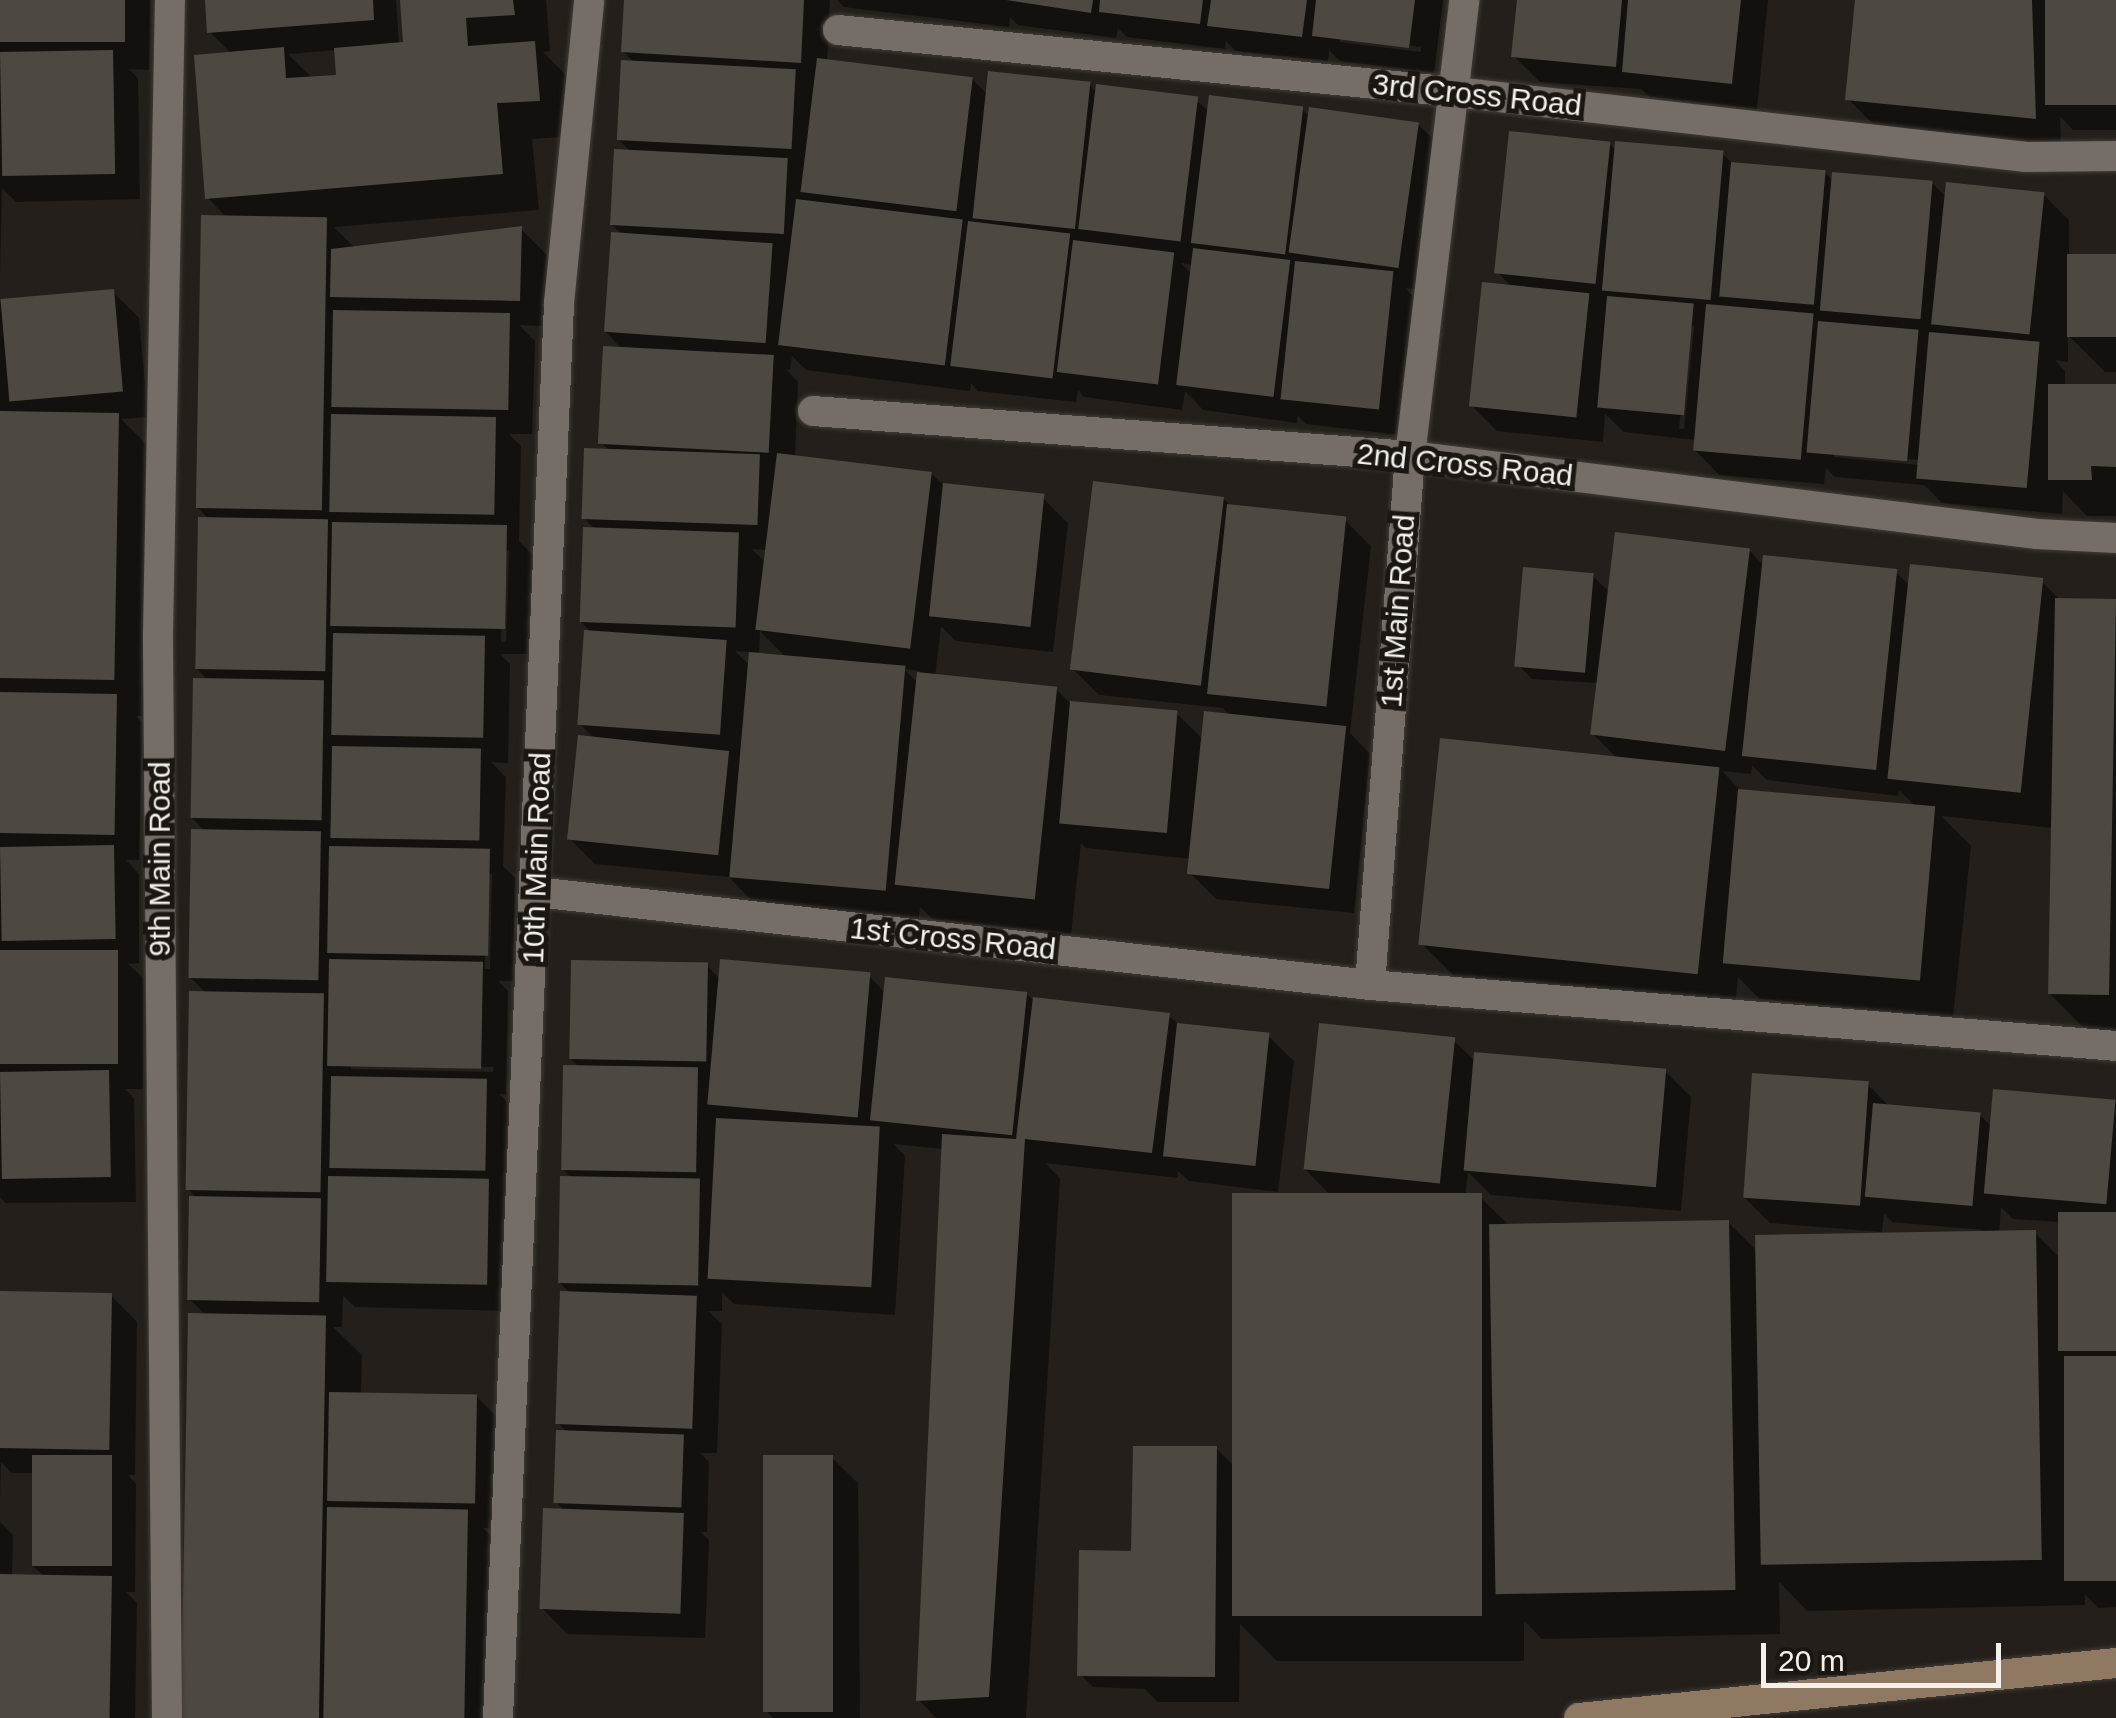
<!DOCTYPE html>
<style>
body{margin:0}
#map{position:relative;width:2116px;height:1718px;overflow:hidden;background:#241f1a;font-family:Arial,sans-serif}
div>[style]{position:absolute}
.shadow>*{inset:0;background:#0007}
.building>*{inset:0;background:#4e4842;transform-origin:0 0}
.roads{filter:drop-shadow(0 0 2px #413c38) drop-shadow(0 0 2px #413c38)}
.minor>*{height:30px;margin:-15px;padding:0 15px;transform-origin:15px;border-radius:15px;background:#756e68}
.secondary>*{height:30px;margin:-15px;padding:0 15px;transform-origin:15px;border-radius:15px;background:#8f7963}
span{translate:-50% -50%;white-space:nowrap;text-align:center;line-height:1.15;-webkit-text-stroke:10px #1b1611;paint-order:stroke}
.street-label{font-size:30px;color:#f4f0ec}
.scale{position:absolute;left:1761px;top:1643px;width:240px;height:45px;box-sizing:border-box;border:5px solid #f4f0ec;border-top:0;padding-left:12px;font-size:30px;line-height:35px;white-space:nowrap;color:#f4f0ec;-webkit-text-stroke:8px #1b1611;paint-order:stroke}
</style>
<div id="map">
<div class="shadow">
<i style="clip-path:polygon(0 0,150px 0,149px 70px,129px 69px,138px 78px,140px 199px,16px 202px,2px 188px,0 274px)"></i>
<i style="clip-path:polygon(evenodd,208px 0,396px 0,399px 45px,406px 44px,402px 0,546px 0,550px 51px,543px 52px,571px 80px,575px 136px,532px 139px,539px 210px,334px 227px,356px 249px,521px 229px,547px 255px,545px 326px,519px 325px,535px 341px,532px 434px,509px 434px,521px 446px,519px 541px,532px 554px,529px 654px,500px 654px,510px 664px,508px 763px,491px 762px,506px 777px,503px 866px,515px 878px,513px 981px,498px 981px,508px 991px,506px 1094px,499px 1094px,512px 1107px,509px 1196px,504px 1196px,514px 1206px,511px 1311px,355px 1307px,343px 1296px,342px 1327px,333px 1327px,362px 1355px,361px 1395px,476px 1396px,502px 1422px,499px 1528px,483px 1528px,504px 1549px,500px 1718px,182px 1718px,207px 1316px,189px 1299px,197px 1199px,188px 1189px,207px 994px,190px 977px,206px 832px,191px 817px,209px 681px,196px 668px,210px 520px,197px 507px,227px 218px,208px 198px,232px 54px,210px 32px,208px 0,336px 50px,338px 77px,313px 79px,288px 54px,336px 50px,208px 0,504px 550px,509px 550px,506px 642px,501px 642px,504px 550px,208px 0,487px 874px,492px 874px,490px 969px,485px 969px,487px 874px,208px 0,351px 1064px,494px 1067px,493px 1072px,351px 1069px,351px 1064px)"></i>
<i style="clip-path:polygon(evenodd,626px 0,830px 0,827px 62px,972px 79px,987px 94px,1089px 84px,1098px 93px,1196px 100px,1210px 113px,1302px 109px,1310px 117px,1418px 124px,1444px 150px,1425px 290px,1405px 288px,1417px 301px,1401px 435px,1306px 424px,1298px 416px,1297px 423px,1203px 410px,1185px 391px,1182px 410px,1084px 397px,1078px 390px,1076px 402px,978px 391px,971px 383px,970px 391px,806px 370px,792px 356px,790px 370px,786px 369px,798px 382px,795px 457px,931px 473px,943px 485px,1042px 497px,1068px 523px,1053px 652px,956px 641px,941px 626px,935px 677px,1056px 689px,1070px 703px,1177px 714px,1204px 740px,1231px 717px,1223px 708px,1099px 695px,1073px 669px,1223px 498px,1233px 508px,1345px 520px,1371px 546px,1350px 733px,1370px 754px,1354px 913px,1216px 899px,1190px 873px,1192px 859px,1086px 848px,1081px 843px,1071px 934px,934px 920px,920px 907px,918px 928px,764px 913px,729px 877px,595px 864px,569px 838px,595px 739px,580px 724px,592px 633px,580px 621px,596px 530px,584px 518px,611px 452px,602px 443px,623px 350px,605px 331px,623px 235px,611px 224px,631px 152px,618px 139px,636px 64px,623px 51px,626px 0,1181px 263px,1193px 265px,1192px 274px,1181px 263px,626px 0,752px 549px,768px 550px,766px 563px,752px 549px,626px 0,760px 631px,787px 658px,759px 655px,760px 631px,626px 0,735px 651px,751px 652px,750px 666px,735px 651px,626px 0,904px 669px,920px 671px,918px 683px,904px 669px)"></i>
<i style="clip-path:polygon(evenodd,837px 0,1443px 0,1434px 73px,1340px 61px,1329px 50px,1328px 61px,1236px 51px,1226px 41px,1225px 49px,1127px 37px,1118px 28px,1116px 38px,1018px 25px,1010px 17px,1009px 27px,844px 7px,837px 0,1340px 37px,1421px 47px,1421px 52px,1340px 42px,1340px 37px)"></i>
<i style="clip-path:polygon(1519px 0,1768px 0,1757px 109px,1650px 97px,1641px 89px,1540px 82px,1514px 56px)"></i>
<i style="clip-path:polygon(1857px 0,2116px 0,2116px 130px,2073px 130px,2060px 116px,2061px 144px,1874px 125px,1848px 99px)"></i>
<i style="clip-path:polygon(evenodd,1610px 144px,1617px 151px,1722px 153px,1734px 165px,1825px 173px,1833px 181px,1932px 183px,1947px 198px,2043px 194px,2069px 220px,2069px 256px,2116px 256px,2116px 372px,2105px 372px,2068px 335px,2068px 362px,2055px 360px,2065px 371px,2065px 387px,2116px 387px,2116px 516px,2087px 516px,2063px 491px,2062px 514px,1942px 503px,1924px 485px,1835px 477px,1826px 468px,1824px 484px,1719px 475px,1694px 449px,1695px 440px,1624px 432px,1605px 414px,1603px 442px,1497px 431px,1472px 406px,1513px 288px,1497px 272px,1610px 144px,1689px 326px,1694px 326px,1684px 429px,1679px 429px,1689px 326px,1610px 144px,1834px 452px,1919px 460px,1919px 465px,1834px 457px,1834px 452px)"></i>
<i style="clip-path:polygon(113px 292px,139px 318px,148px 417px,121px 419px,155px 453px,150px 716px,136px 716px,142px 722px,139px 860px,126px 860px,139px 874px,139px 963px,128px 964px,143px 978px,143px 1089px,125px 1089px,134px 1098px,136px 1202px,6px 1203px,0 1197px,0 302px)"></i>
<i style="clip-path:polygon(evenodd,1749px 550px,1764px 566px,1896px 572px,1910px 586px,2042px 582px,2061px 601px,2116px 602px,2116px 1038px,2094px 1038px,2049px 993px,2053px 828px,1941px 816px,1971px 846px,1953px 1018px,1760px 999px,1738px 977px,1735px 1007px,1459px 981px,1422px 944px,1617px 758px,1593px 734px,1599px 683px,1532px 679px,1519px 666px,1593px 576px,1610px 593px,1749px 550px,1752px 765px,1767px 780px,1898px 796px,1899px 790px,1917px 808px,1742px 792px,1722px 771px,1751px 774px,1752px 765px)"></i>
<i style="clip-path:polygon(707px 966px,721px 980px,869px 976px,885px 993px,1026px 993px,1032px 999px,1168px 1015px,1179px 1025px,1268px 1036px,1294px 1061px,1278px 1192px,1189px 1181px,1178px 1171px,1178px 1178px,1045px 1163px,1060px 1178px,1026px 1718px,936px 1718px,919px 1700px,944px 1149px,894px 1144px,905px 1156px,895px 1315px,734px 1304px,722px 1292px,722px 1311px,708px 1311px,722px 1324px,717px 1453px,700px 1453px,709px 1462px,707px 1532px,700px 1532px,709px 1540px,705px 1638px,567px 1634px,542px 1608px,565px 1511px,556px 1502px,567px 1432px,558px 1423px,571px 1294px,559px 1282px,572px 1179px,563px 1169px,580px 1068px,570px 1058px)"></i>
<i style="clip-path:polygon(evenodd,1454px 1041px,1475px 1061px,1665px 1071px,1691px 1097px,1681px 1211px,1491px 1195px,1468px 1172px,1465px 1197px,1480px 1197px,1511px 1227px,1728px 1222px,1758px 1252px,1983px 1234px,1983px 1230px,1892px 1222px,1884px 1213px,1882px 1232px,1770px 1223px,1744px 1197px,1868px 1085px,1890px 1107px,1980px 1115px,1992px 1127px,2116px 1101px,2116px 1607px,2098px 1608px,2085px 1594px,2085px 1605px,1807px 1611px,1779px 1582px,1780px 1634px,1542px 1639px,1524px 1621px,1524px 1661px,1277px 1661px,1240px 1624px,1239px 1702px,1158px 1702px,1145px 1689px,1093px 1687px,1080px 1674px,1130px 1553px,1216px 1448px,1233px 1465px,1331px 1196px,1304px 1168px,1454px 1041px,2001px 1207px,2013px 1219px,2061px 1222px,2062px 1260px,2035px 1233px,1999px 1234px,2001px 1207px)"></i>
<i style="clip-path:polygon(0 1294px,111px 1296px,137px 1322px,135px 1475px,128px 1475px,136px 1484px,135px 1592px,126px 1592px,137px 1603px,135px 1718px,0 1718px,0 1522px,13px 1535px,12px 1577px,45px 1577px,32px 1565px,34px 1473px,12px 1473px,1px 1462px,0 1501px)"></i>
<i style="clip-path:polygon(832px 1458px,858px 1483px,860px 1718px,773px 1718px,767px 1712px)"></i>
</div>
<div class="building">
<i style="left:0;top:0;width:125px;height:42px"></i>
<i style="clip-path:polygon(205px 0,373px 0,374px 20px,207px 33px)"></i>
<i style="clip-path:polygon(400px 0,513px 0,515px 15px,466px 18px,468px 46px,535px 41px,540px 101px,497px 103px,503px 174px,205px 199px,194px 55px,284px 47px,286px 78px,336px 75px,334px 48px,403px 42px)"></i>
<i style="clip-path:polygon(624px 0,804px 0,801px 63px,621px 52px)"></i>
<i style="clip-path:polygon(1006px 0,1093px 0,1091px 13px)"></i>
<i style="clip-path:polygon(1100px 0,1203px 0,1200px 24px,1099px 12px)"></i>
<i style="clip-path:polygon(1211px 0,1307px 0,1302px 37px,1207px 26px)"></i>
<i style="clip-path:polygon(1316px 0,1415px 0,1409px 48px,1312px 36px)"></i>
<i style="clip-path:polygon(1517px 0,1622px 0,1616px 67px,1511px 57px)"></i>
<i style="clip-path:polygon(1628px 0,1741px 0,1732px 84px,1622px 72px)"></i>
<i style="clip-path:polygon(1855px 0,2032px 0,2036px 119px,1845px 100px)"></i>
<i style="left:2045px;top:0;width:71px;height:105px"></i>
<i style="left:113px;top:50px;width:124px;height:113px;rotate:89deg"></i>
<i style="left:817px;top:58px;width:157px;height:135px;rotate:7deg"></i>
<i style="left:621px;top:60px;width:175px;height:80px;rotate:3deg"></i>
<i style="left:988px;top:71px;width:103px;height:148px;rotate:6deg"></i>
<i style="left:1096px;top:84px;width:103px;height:146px;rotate:7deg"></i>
<i style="left:1209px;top:95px;width:95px;height:149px;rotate:7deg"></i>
<i style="left:1309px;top:107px;width:111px;height:147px;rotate:8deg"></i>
<i style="left:1509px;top:131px;width:102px;height:143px;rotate:6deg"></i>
<i style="left:1615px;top:141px;width:109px;height:150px;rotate:5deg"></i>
<i style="left:614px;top:149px;width:174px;height:76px;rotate:3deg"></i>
<i style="left:1731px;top:162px;width:95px;height:135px;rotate:5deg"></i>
<i style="left:1832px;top:172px;width:101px;height:139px;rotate:5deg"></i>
<i style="left:1946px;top:182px;width:99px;height:143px;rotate:6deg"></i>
<i style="left:796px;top:199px;width:168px;height:147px;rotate:7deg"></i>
<i style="left:201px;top:215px;width:126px;height:293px;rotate:1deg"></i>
<i style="left:968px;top:221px;width:103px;height:146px;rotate:7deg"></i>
<i style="clip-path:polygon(522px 226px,520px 301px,330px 297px,331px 249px)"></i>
<i style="left:611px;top:232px;width:162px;height:100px;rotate:4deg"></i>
<i style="left:1073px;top:240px;width:102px;height:133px;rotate:7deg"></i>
<i style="left:1193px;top:248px;width:98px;height:138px;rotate:7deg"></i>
<i style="left:2067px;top:254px;width:49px;height:83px"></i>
<i style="left:1295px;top:261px;width:99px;height:139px;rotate:6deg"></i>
<i style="left:1482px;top:282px;width:108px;height:125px;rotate:6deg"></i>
<i style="left:114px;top:289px;width:103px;height:114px;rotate:85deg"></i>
<i style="left:1607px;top:296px;width:87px;height:112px;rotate:5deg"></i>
<i style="left:1706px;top:304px;width:108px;height:147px;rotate:5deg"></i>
<i style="left:333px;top:310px;width:177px;height:97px;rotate:1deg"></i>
<i style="left:1818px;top:321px;width:101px;height:132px;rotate:5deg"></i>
<i style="left:1929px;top:332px;width:111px;height:147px;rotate:5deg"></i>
<i style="left:603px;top:346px;width:171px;height:98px;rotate:3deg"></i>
<i style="clip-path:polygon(2048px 384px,2116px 384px,2116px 467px,2091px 466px,2092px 480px,2048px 480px)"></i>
<i style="left:0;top:411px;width:119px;height:267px;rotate:1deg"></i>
<i style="left:331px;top:414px;width:165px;height:98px;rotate:1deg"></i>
<i style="left:584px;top:448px;width:176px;height:71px;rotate:2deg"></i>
<i style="left:777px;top:453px;width:156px;height:178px;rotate:7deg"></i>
<i style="left:1093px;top:481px;width:132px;height:190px;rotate:7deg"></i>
<i style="left:943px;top:483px;width:102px;height:134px;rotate:6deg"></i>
<i style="left:1227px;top:504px;width:120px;height:191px;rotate:6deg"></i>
<i style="left:198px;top:517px;width:130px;height:152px;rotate:1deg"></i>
<i style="left:332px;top:522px;width:175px;height:104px;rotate:1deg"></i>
<i style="left:583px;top:527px;width:156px;height:95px;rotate:2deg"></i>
<i style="left:1615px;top:532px;width:136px;height:204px;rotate:7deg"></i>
<i style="left:1763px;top:555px;width:135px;height:202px;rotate:6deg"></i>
<i style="left:1910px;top:564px;width:134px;height:216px;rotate:6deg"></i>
<i style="left:1523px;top:567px;width:71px;height:100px;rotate:5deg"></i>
<i style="left:2055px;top:598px;width:61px;height:396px;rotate:1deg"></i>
<i style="left:584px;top:630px;width:143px;height:95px;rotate:4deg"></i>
<i style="left:333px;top:633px;width:152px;height:102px;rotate:1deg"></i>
<i style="left:749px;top:652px;width:157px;height:226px;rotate:5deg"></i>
<i style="left:917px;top:672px;width:141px;height:214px;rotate:6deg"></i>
<i style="left:193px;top:678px;width:131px;height:140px;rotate:1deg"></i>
<i style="left:0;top:692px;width:117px;height:141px;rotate:1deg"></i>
<i style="left:1070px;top:701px;width:108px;height:123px;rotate:5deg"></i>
<i style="left:1204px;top:711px;width:143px;height:164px;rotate:6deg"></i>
<i style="left:578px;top:735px;width:152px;height:105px;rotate:6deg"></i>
<i style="left:1440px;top:738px;width:281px;height:208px;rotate:6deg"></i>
<i style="left:332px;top:746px;width:149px;height:92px;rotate:1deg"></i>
<i style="left:1738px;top:789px;width:198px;height:175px;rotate:5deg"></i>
<i style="left:191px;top:829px;width:130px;height:149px;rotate:1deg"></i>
<i style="left:114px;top:845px;width:94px;height:114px;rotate:89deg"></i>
<i style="left:329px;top:846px;width:161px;height:107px;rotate:1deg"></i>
<i style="left:118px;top:950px;width:114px;height:118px;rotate:90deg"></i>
<i style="left:329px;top:959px;width:154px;height:107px;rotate:1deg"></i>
<i style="left:720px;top:959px;width:151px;height:146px;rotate:5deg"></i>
<i style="left:571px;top:960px;width:137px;height:99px;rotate:1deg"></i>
<i style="left:885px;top:977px;width:143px;height:144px;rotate:6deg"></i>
<i style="left:189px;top:991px;width:135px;height:199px;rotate:1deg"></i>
<i style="clip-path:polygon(1033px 997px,1170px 1013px,1152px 1153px,1025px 1139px,989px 1697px,916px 1701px,942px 1134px,1016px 1139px)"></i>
<i style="left:1177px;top:1023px;width:93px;height:134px;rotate:6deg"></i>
<i style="left:1319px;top:1023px;width:137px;height:147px;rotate:6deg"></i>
<i style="left:1474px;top:1052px;width:193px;height:119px;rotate:5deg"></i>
<i style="left:563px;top:1065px;width:135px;height:105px;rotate:1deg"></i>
<i style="left:109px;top:1070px;width:107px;height:109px;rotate:89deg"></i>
<i style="left:1752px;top:1073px;width:117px;height:125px;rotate:4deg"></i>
<i style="left:331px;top:1076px;width:156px;height:92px;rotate:1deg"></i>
<i style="left:1993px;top:1089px;width:123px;height:105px;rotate:5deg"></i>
<i style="left:1873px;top:1103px;width:108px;height:94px;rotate:5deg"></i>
<i style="left:716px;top:1118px;width:164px;height:161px;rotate:3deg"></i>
<i style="left:328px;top:1176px;width:161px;height:106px;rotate:1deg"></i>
<i style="left:560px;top:1176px;width:140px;height:107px;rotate:1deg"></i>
<i style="left:1232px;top:1193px;width:250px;height:423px"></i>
<i style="left:189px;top:1196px;width:132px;height:104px;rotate:1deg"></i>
<i style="left:2116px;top:1212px;width:139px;height:58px;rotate:90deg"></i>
<i style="left:1729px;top:1220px;width:370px;height:240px;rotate:89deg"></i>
<i style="left:2036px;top:1230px;width:330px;height:281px;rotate:89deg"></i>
<i style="left:0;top:1291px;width:112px;height:157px;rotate:1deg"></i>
<i style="left:560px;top:1291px;width:137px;height:133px;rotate:2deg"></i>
<i style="left:188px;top:1313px;width:138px;height:405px;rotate:1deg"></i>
<i style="left:2116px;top:1356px;width:225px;height:52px;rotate:90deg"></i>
<i style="left:329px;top:1392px;width:148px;height:109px;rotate:1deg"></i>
<i style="left:556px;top:1430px;width:128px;height:73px;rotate:2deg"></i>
<i style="clip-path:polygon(1133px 1446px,1217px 1446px,1215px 1677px,1077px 1676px,1079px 1550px,1131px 1551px)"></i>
<i style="left:32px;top:1455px;width:80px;height:111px"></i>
<i style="left:833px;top:1455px;width:257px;height:70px;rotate:90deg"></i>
<i style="left:327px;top:1507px;width:141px;height:211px;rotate:1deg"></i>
<i style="left:543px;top:1508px;width:141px;height:101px;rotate:2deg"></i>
<i style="left:0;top:1574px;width:112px;height:144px;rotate:1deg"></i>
</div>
<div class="roads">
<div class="minor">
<i style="left:838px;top:30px;width:620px;rotate:5.74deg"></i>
<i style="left:1455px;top:92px;width:575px;rotate:6.49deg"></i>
<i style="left:2026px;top:157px;width:90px;rotate:-0.6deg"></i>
<i style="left:813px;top:411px;width:599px;rotate:4.31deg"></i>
<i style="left:1410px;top:456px;width:632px;rotate:7.09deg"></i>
<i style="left:2037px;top:534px;width:79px;rotate:2.9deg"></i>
<i style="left:536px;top:892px;width:839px;rotate:6.36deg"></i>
<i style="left:1370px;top:985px;width:748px;rotate:4.67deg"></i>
<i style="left:1370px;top:985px;width:531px;rotate:-85.68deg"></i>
<i style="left:1410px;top:456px;width:459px;rotate:-83.2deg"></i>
<i style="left:167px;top:1718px;width:1084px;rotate:-90.48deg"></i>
<i style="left:158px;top:634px;width:634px;rotate:-88.92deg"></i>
<i style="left:498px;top:1718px;width:1416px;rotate:-87.53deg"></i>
<i style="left:559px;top:303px;width:304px;rotate:-84.3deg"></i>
</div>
<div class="secondary">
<i style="left:1579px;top:1718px;width:540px;rotate:-5.85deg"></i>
</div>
</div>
<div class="street-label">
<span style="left:1477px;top:95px;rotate:6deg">3rd Cross Road</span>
<span style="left:1465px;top:465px;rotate:6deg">2nd Cross Road</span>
<span style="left:1398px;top:611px;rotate:-86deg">1st Main Road</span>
<span style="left:537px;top:858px;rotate:-88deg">10th Main Road</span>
<span style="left:160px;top:859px;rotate:-90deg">9th Main Road</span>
<span style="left:953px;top:939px;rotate:6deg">1st Cross Road</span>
</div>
<div class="scale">20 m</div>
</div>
